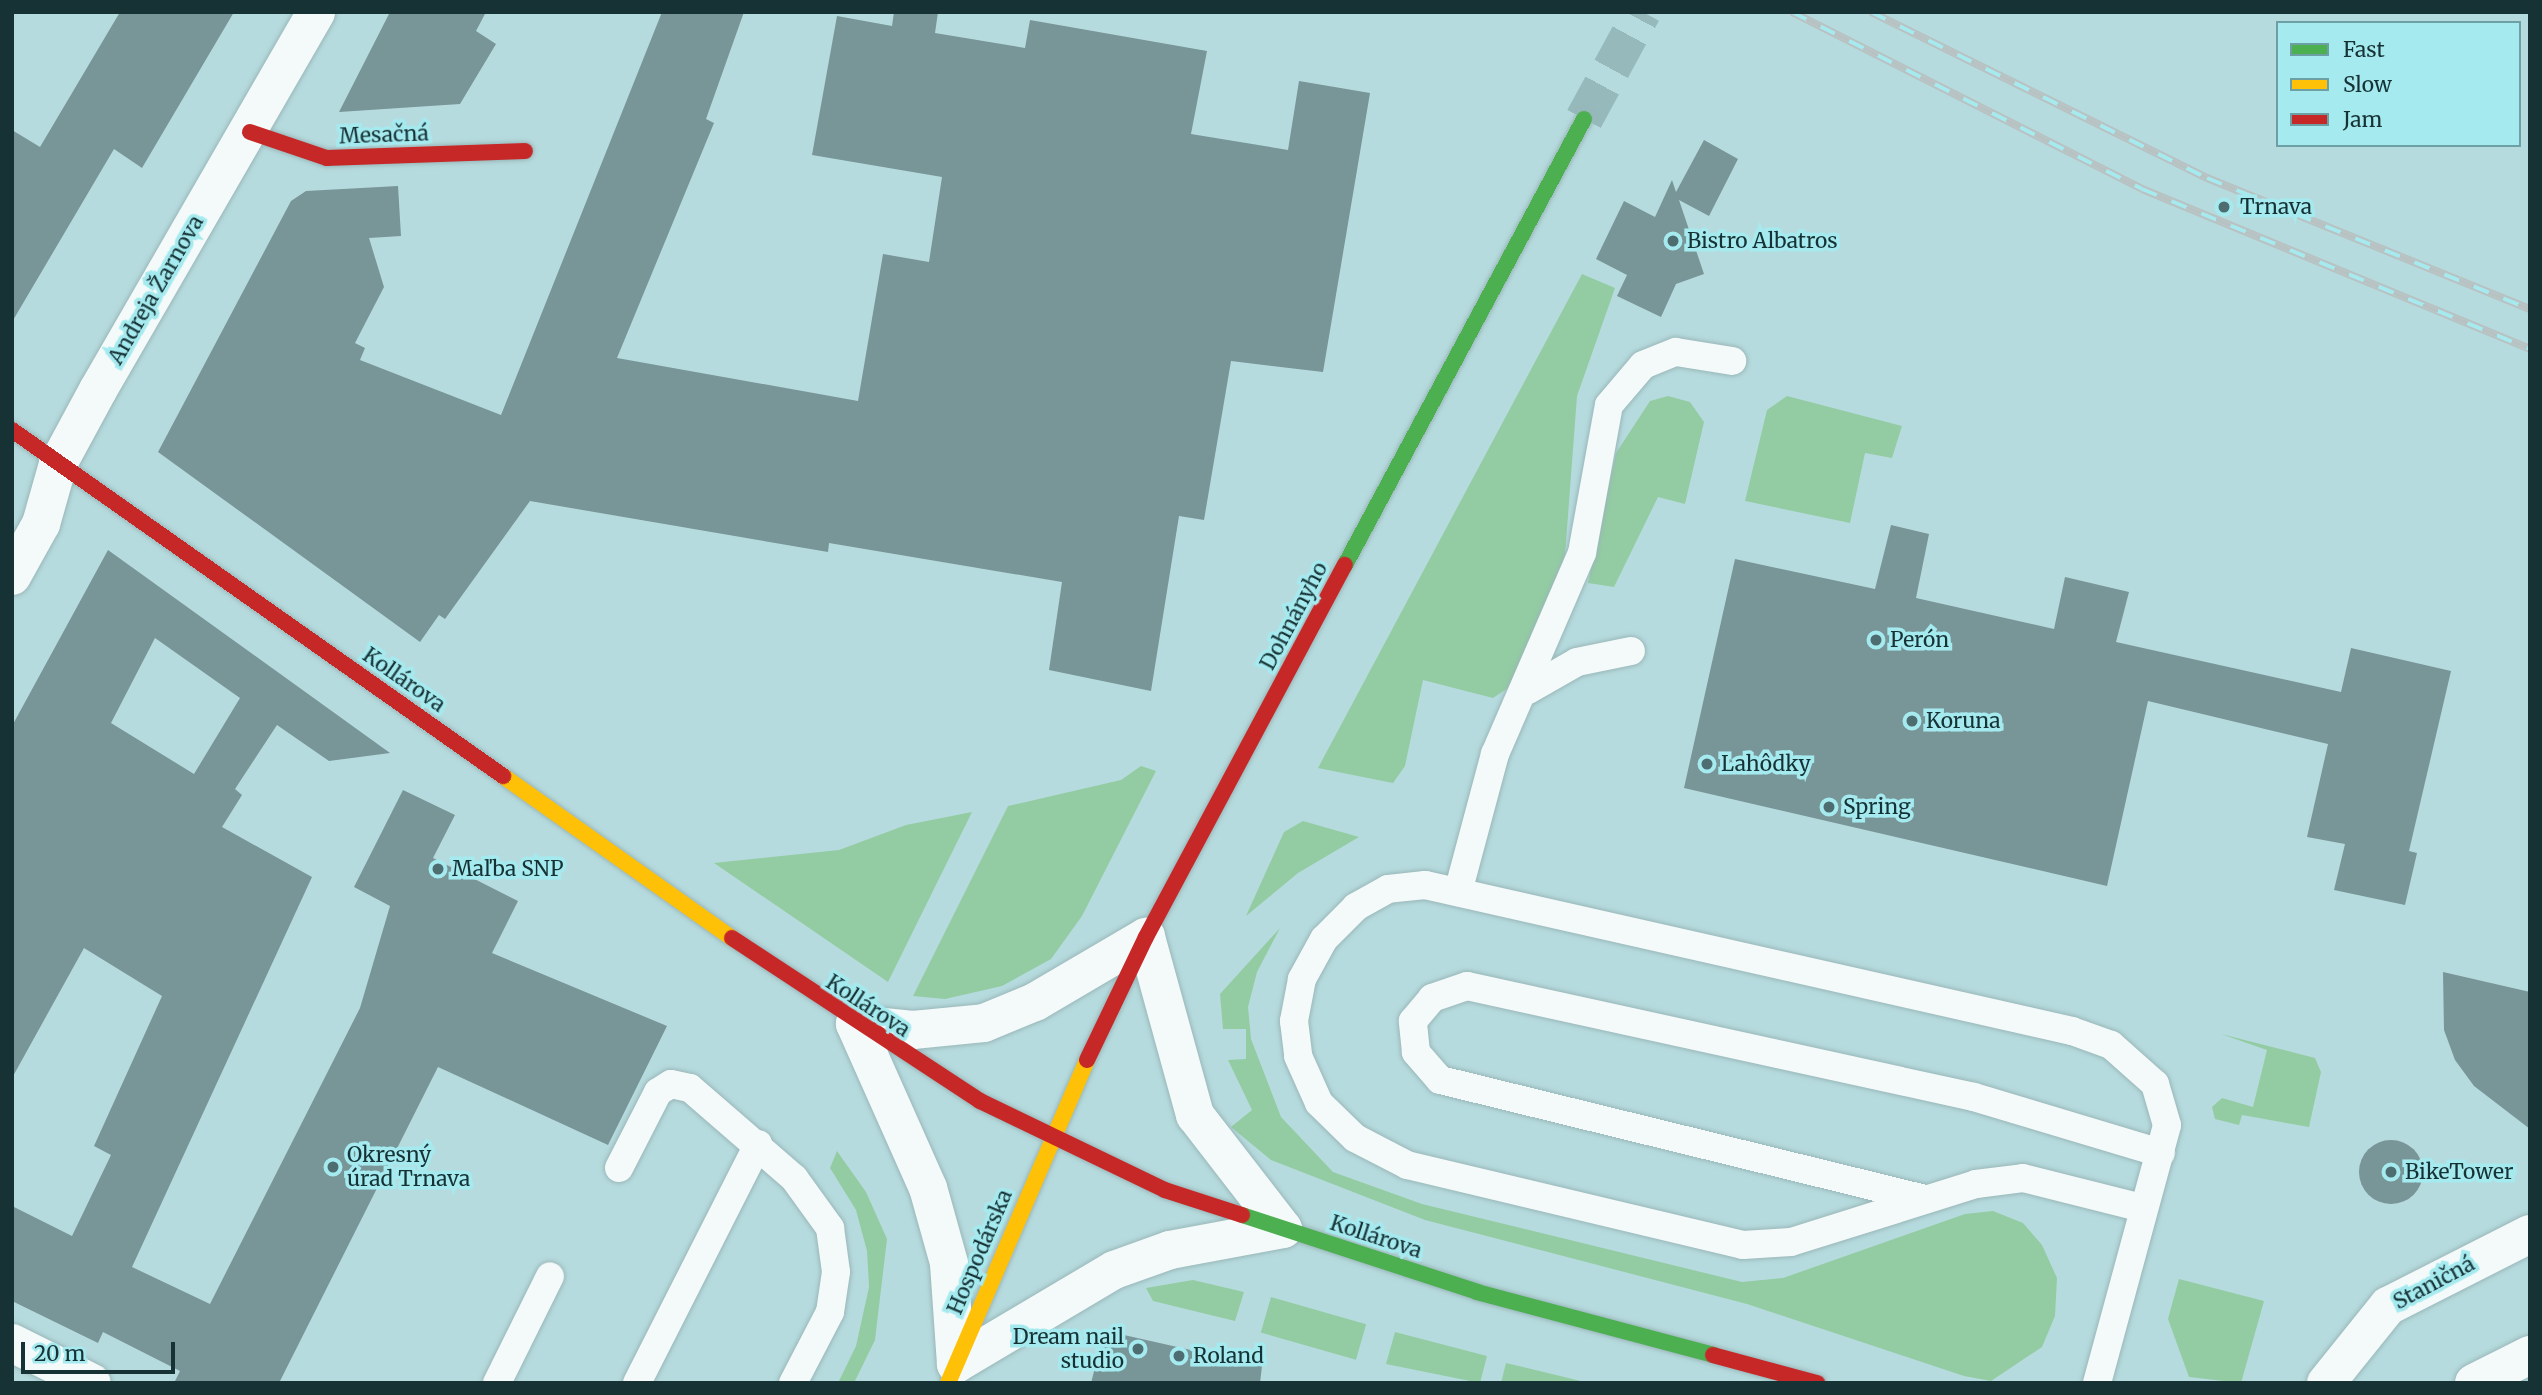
<!DOCTYPE html>
<meta charset="utf-8">
<style>
body{margin:0}
#map{position:relative;width:2542px;height:1395px;overflow:hidden;background:#b6dbde;font-family:Merriweather,serif}
div>[style]{position:absolute}
.green>*{inset:0;background:#93cca2;transform-origin:0 0}
.building>*{inset:0;background:#789598}
.round{border-radius:50%}
.secondary-tunnel>*{height:38px;margin-top:-19px;transform-origin:0;background:repeating-linear-gradient(90deg,#96b9bc 0 38px,transparent 0 57px)}
.roads{filter:drop-shadow(0 0 2px #9ab7b9) drop-shadow(0 0 2px #9ab7b9)}
.lane>*{height:28px;margin:-14px;padding:0 14px;transform-origin:14px;border-radius:14px;background:#f4fafa}
.street>*{height:38px;margin:-19px;padding:0 19px;transform-origin:19px;border-radius:19px;background:#f4fafa}
.fast>*{height:16px;margin:-8px;padding:0 8px;transform-origin:8px;border-radius:8px;background:#4caf50}
.slow>*{height:16px;margin:-8px;padding:0 8px;transform-origin:8px;border-radius:8px;background:#ffc107}
.jam>*{height:16px;margin:-8px;padding:0 8px;transform-origin:8px;border-radius:8px;background:#c62828}
.rail>*{height:8px;margin-top:-4px;transform-origin:0;background:repeating-linear-gradient(90deg,#a5eaef 0 16px,#b8c2c2 0 32px);box-sizing:border-box;border-block:2px solid #b8c2c2}
.dots>*{width:19px;height:19px;translate:-50% -50%;box-sizing:border-box;border:4px solid #a5eaef;border-radius:50%}
span{translate:-50% -50%;white-space:nowrap;text-align:center;line-height:1.15;-webkit-text-stroke:7px #a5eaef;paint-order:stroke}
.street-label{font-size:21px;color:#163235}
.poi-label{font-size:21px;color:#163235}
.left{translate:0 -50%;text-align:left}
.right{translate:-100% -50%;text-align:right}
.frame{position:absolute;inset:0;border:14px solid #163235;pointer-events:none}
.legend{position:absolute;left:2276px;top:21px;width:245px;height:126px;box-sizing:border-box;background:#a5eaef;border:2px solid #6ca0a5;margin:0;padding:9px 12px;list-style:none;font-size:21px;color:#163235}
.legend li{display:flex;align-items:center;gap:14px;height:35px}
.legend b{width:35px;border:2px solid #6ca0a5}
.scale{position:absolute;left:21px;top:1342px;width:154px;height:32px;box-sizing:border-box;border:4px solid #163235;border-top:0;padding-left:9px;font-size:21px;line-height:24px;white-space:nowrap;color:#163235;-webkit-text-stroke:5px #a5eaef;paint-order:stroke}
</style>
<div id="map">
<div class="green">
<i style="clip-path:polygon(1582px 274px,1615px 288px,1577px 396px,1565px 555px,1517px 682px,1493px 698px,1423px 680px,1405px 766px,1393px 783px,1318px 768px)"></i>
<i style="clip-path:polygon(1668px 396px,1690px 402px,1704px 422px,1685px 504px,1658px 497px,1614px 587px,1588px 583px,1616px 453px,1650px 401px)"></i>
<i style="clip-path:polygon(1787px 396px,1902px 426px,1892px 458px,1865px 453px,1850px 523px,1745px 501px,1767px 410px)"></i>
<i style="clip-path:polygon(1141px 766px,1156px 771px,1082px 916px,1051px 959px,1002px 986px,945px 999px,913px 996px,1008px 806px,1121px 780px)"></i>
<i style="clip-path:polygon(972px 812px,888px 982px,714px 863px,839px 850px,906px 825px)"></i>
<i style="clip-path:polygon(1303px 821px,1359px 837px,1298px 873px,1246px 916px,1284px 832px)"></i>
<i style="clip-path:polygon(1280px 928px,1257px 972px,1248px 1007px,1251px 1039px,1281px 1117px,1333px 1172px,1422px 1204px,1742px 1282px,1783px 1278px,1965px 1214px,1993px 1211px,2023px 1223px,2042px 1245px,2057px 1278px,2055px 1316px,2042px 1347px,1991px 1381px,1964px 1376px,1747px 1304px,1425px 1220px,1271px 1160px,1231px 1127px,1252px 1110px,1228px 1060px,1246px 1059px,1246px 1029px,1223px 1029px,1220px 994px)"></i>
<i style="clip-path:polygon(2221px 1034px,2315px 1058px,2321px 1072px,2309px 1127px,2242px 1115px,2239px 1125px,2215px 1119px,2212px 1107px,2222px 1098px,2253px 1107px,2267px 1050px)"></i>
<i style="clip-path:polygon(837px 1151px,866px 1192px,887px 1239px,875px 1340px,854px 1383px,838px 1383px,856px 1346px,869px 1287px,867px 1251px,856px 1210px,830px 1168px)"></i>
<i style="clip-path:polygon(2179px 1279px,2264px 1301px,2241px 1383px,2189px 1377px,2168px 1319px)"></i>
<i style="clip-path:polygon(1193px 1280px,1244px 1292px,1235px 1321px,1153px 1301px,1146px 1288px)"></i>
<i style="left:1271px;top:1297px;width:99px;height:37px;rotate:16deg"></i>
<i style="clip-path:polygon(1395px 1332px,1487px 1356px,1480px 1383px,1386px 1364px)"></i>
<i style="clip-path:polygon(1506px 1363px,1589px 1383px,1501px 1383px)"></i>
</div>
<div class="building">
<i style="clip-path:polygon(120px 12px,234px 12px,142px 168px,114px 149px,12px 322px,12px 130px,40px 147px)"></i>
<i style="clip-path:polygon(390px 12px,486px 12px,476px 31px,496px 44px,460px 104px,339px 112px)"></i>
<i style="clip-path:polygon(662px 12px,744px 12px,706px 119px,714px 123px,617px 358px,858px 401px,883px 254px,929px 262px,942px 177px,812px 155px,837px 16px,892px 26px,894px 12px,938px 12px,935px 33px,1025px 48px,1030px 20px,1207px 51px,1191px 134px,1288px 150px,1299px 81px,1370px 93px,1323px 372px,1231px 361px,1204px 520px,1179px 516px,1151px 691px,1049px 670px,1062px 582px,829px 543px,828px 552px,530px 501px,445px 619px,439px 615px,420px 642px,158px 452px,291px 201px,306px 191px,398px 186px,401px 236px,369px 238px,384px 287px,355px 343px,365px 348px,360px 360px,501px 415px)"></i>
<i style="clip-path:polygon(1704px 140px,1738px 159px,1709px 216px,1679px 200px,1704px 274px,1676px 284px,1661px 317px,1617px 296px,1627px 275px,1596px 259px,1624px 201px,1655px 217px,1672px 180px,1676px 192px)"></i>
<i style="clip-path:polygon(1891px 525px,1929px 534px,1916px 598px,2054px 629px,2065px 577px,2129px 592px,2116px 642px,2341px 692px,2351px 648px,2451px 671px,2409px 851px,2417px 853px,2405px 905px,2334px 890px,2345px 844px,2307px 837px,2328px 744px,2148px 701px,2107px 886px,1684px 788px,1735px 559px,1875px 589px)"></i>
<i style="clip-path:polygon(evenodd,108px 550px,390px 753px,329px 761px,277px 725px,235px 789px,242px 795px,222px 827px,312px 877px,132px 1267px,210px 1304px,360px 1008px,390px 906px,354px 887px,403px 790px,455px 815px,433px 858px,518px 901px,492px 953px,667px 1026px,608px 1145px,438px 1067px,279px 1383px,174px 1383px,180px 1371px,103px 1332px,98px 1343px,12px 1301px,12px 1206px,72px 1236px,111px 1155px,94px 1146px,162px 996px,84px 948px,12px 1078px,12px 726px,108px 550px,155px 638px,240px 698px,194px 774px,111px 723px,155px 638px)"></i>
<i style="clip-path:polygon(2443px 972px,2530px 992px,2530px 1129px,2474px 1086px,2455px 1060px,2444px 1030px)"></i>
<i class="round" style="left:2359px;top:1140px;width:64px;height:64px"></i>
<i style="clip-path:polygon(1115px 1333px,1262px 1366px,1260px 1383px,1091px 1383px,1102px 1341px,1113px 1343px)"></i>
</div>
<div class="secondary-tunnel">
<i style="left:1584px;top:119px;width:122px;rotate:-61.5deg"></i>
</div>
<div class="roads">
<div class="lane">
<i style="left:1528px;top:690px;width:56px;rotate:-29.7deg"></i>
<i style="left:1577px;top:662px;width:55px;rotate:-11.5deg"></i>
<i style="left:1458px;top:892px;width:143px;rotate:-75deg"></i>
<i style="left:1495px;top:754px;width:219px;rotate:-66.6deg"></i>
<i style="left:1582px;top:553px;width:150px;rotate:-79.7deg"></i>
<i style="left:1609px;top:405px;width:52px;rotate:-49.6deg"></i>
<i style="left:1643px;top:365px;width:35px;rotate:-22deg"></i>
<i style="left:1676px;top:352px;width:57px;rotate:9.1deg"></i>
<i style="left:619px;top:1168px;width:85px;rotate:-62.8deg"></i>
<i style="left:658px;top:1092px;width:15px;rotate:-32deg"></i>
<i style="left:671px;top:1084px;width:19px;rotate:12deg"></i>
<i style="left:690px;top:1088px;width:138px;rotate:40.9deg"></i>
<i style="left:794px;top:1178px;width:62px;rotate:54.2deg"></i>
<i style="left:830px;top:1228px;width:44px;rotate:82.2deg"></i>
<i style="left:836px;top:1272px;width:40px;rotate:98.5deg"></i>
<i style="left:830px;top:1312px;width:80px;rotate:117.5deg"></i>
<i style="left:1925px;top:1199px;width:499px;rotate:-166.2deg"></i>
<i style="left:1440px;top:1080px;width:37px;rotate:-131deg"></i>
<i style="left:1416px;top:1052px;width:31px;rotate:-96deg"></i>
<i style="left:1413px;top:1021px;width:30px;rotate:-50deg"></i>
<i style="left:1432px;top:998px;width:37px;rotate:-19deg"></i>
<i style="left:1467px;top:986px;width:519px;rotate:12.35deg"></i>
<i style="left:1974px;top:1097px;width:195px;rotate:16.7deg"></i>
<i style="left:497px;top:1383px;width:119px;rotate:-63.6deg"></i>
<i style="left:637px;top:1383px;width:268px;rotate:-63.1deg"></i>
<i style="left:2097px;top:1383px;width:267px;rotate:-74.8deg"></i>
<i style="left:2167px;top:1125px;width:43px;rotate:-106.3deg"></i>
<i style="left:2155px;top:1084px;width:59px;rotate:-138.4deg"></i>
<i style="left:2111px;top:1045px;width:41px;rotate:-160.3deg"></i>
<i style="left:2072px;top:1031px;width:663px;rotate:-167.28deg"></i>
<i style="left:1425px;top:885px;width:37px;rotate:174deg"></i>
<i style="left:1388px;top:889px;width:37px;rotate:151deg"></i>
<i style="left:1356px;top:907px;width:45px;rotate:135deg"></i>
<i style="left:1324px;top:939px;width:46px;rotate:118.8deg"></i>
<i style="left:1302px;top:979px;width:43px;rotate:100.8deg"></i>
<i style="left:1294px;top:1021px;width:35px;rotate:83deg"></i>
<i style="left:1298px;top:1056px;width:51px;rotate:65.9deg"></i>
<i style="left:1319px;top:1103px;width:50px;rotate:44.2deg"></i>
<i style="left:1355px;top:1138px;width:59px;rotate:27.4deg"></i>
<i style="left:1407px;top:1165px;width:345px;rotate:13.4deg"></i>
<i style="left:1743px;top:1245px;width:48px;rotate:-3.6deg"></i>
<i style="left:1791px;top:1242px;width:194px;rotate:-17.4deg"></i>
<i style="left:1976px;top:1184px;width:47px;rotate:-7.3deg"></i>
<i style="left:2023px;top:1178px;width:123px;rotate:14.1deg"></i>
</div>
<div class="street">
<i style="left:12px;top:576px;width:60px;rotate:-60.9deg"></i>
<i style="left:41px;top:524px;width:62px;rotate:-74.2deg"></i>
<i style="left:58px;top:464px;width:84px;rotate:-61.6deg"></i>
<i style="left:98px;top:390px;width:436px;rotate:-60deg"></i>
<i style="left:1146px;top:937px;width:185px;rotate:74.6deg"></i>
<i style="left:1195px;top:1115px;width:144px;rotate:52.3deg"></i>
<i style="left:1283px;top:1229px;width:115px;rotate:169.5deg"></i>
<i style="left:1170px;top:1250px;width:59px;rotate:160.3deg"></i>
<i style="left:1114px;top:1270px;width:184px;rotate:149.3deg"></i>
<i style="left:956px;top:1364px;width:101px;rotate:-94deg"></i>
<i style="left:949px;top:1263px;width:78px;rotate:-105.6deg"></i>
<i style="left:928px;top:1188px;width:180px;rotate:-114deg"></i>
<i style="left:855px;top:1024px;width:58px;rotate:5.9deg"></i>
<i style="left:913px;top:1030px;width:71px;rotate:-5.6deg"></i>
<i style="left:984px;top:1023px;width:55px;rotate:-22.4deg"></i>
<i style="left:1035px;top:1002px;width:129px;rotate:-30.4deg"></i>
<i style="left:12px;top:1343px;width:89px;rotate:26.6deg"></i>
<i style="left:2326px;top:1383px;width:99px;rotate:-51.2deg"></i>
<i style="left:2388px;top:1306px;width:159px;rotate:-26.9deg"></i>
<i style="left:2474px;top:1383px;width:63px;rotate:-26.6deg"></i>
</div>
<div class="fast">
<i style="left:1345px;top:565px;width:506px;rotate:-61.81deg"></i>
<i style="left:1242px;top:1215px;width:247px;rotate:18.1deg"></i>
<i style="left:1477px;top:1292px;width:244px;rotate:14.9deg"></i>
</div>
<div class="slow">
<i style="left:503px;top:776px;width:281px;rotate:35.3deg"></i>
<i style="left:948px;top:1383px;width:352px;rotate:-66.7deg"></i>
</div>
<div class="jam">
<i style="left:250px;top:132px;width:81px;rotate:18.7deg"></i>
<i style="left:327px;top:158px;width:198px;rotate:-2deg"></i>
<i style="left:12px;top:430px;width:601px;rotate:35.17deg"></i>
<i style="left:732px;top:938px;width:297px;rotate:33.3deg"></i>
<i style="left:980px;top:1101px;width:205px;rotate:25.7deg"></i>
<i style="left:1165px;top:1190px;width:81px;rotate:18deg"></i>
<i style="left:1087px;top:1060px;width:136px;rotate:-64.4deg"></i>
<i style="left:1146px;top:937px;width:422px;rotate:-61.9deg"></i>
<i style="left:1713px;top:1355px;width:108px;rotate:15.1deg"></i>
</div>
</div>
<div class="rail">
<i style="left:1792px;top:12px;width:392px;rotate:26.8deg"></i>
<i style="left:2142px;top:189px;width:420px;rotate:22.4deg"></i>
<i style="left:1871px;top:12px;width:375px;rotate:26.3deg"></i>
<i style="left:2207px;top:178px;width:349px;rotate:22.1deg"></i>
</div>
<div class="dots">
<i style="left:2224px;top:207px;background:#4e6d70"></i>
<i style="left:1673px;top:241px;background:#4e6d70"></i>
<i style="left:1876px;top:640px;background:#4e6d70"></i>
<i style="left:1912px;top:721px;background:#4e6d70"></i>
<i style="left:1707px;top:764px;background:#4e6d70"></i>
<i style="left:1829px;top:807px;background:#4e6d70"></i>
<i style="left:438px;top:869px;background:#4e6d70"></i>
<i style="left:333px;top:1167px;background:#4e6d70"></i>
<i style="left:2391px;top:1172px;background:#4e6d70"></i>
<i style="left:1138px;top:1349px;background:#4e6d70"></i>
<i style="left:1179px;top:1356px;background:#4e6d70"></i>
</div>
<div class="street-label">
<span style="left:384px;top:135px;rotate:-2deg">Mesačná</span>
<span style="left:156px;top:290px;rotate:-60deg">Andreja Žarnova</span>
<span style="left:1294px;top:616px;rotate:-62deg">Dohnányho</span>
<span style="left:404px;top:680px;rotate:35deg">Kollárova</span>
<span style="left:868px;top:1006px;rotate:33deg">Kollárova</span>
<span style="left:1376px;top:1237px;rotate:18deg">Kollárova</span>
<span style="left:980px;top:1252px;rotate:-67deg">Hospodárska</span>
<span style="left:2434px;top:1283px;rotate:-28deg">Staničná</span>
</div>
<div class="poi-label">
<span class="left" style="left:2240px;top:207px">Trnava</span>
<span class="left" style="left:1687px;top:241px">Bistro Albatros</span>
<span class="left" style="left:1890px;top:640px">Perón</span>
<span class="left" style="left:1926px;top:721px">Koruna</span>
<span class="left" style="left:1721px;top:764px">Lahôdky</span>
<span class="left" style="left:1843px;top:807px">Spring</span>
<span class="left" style="left:452px;top:869px">Maľba SNP</span>
<span class="left" style="left:347px;top:1167px">Okresný<br>úrad Trnava</span>
<span class="left" style="left:2405px;top:1172px">BikeTower</span>
<span class="right" style="left:1124px;top:1349px">Dream nail<br>studio</span>
<span class="left" style="left:1193px;top:1356px">Roland</span>
</div>
<div class="frame"></div>
<ul class="legend">
<li><b style="height:9px;background:#4caf50"></b>Fast</li>
<li><b style="height:9px;background:#ffc107"></b>Slow</li>
<li><b style="height:9px;background:#c62828"></b>Jam</li>
</ul>
<div class="scale">20 m</div>
</div>
